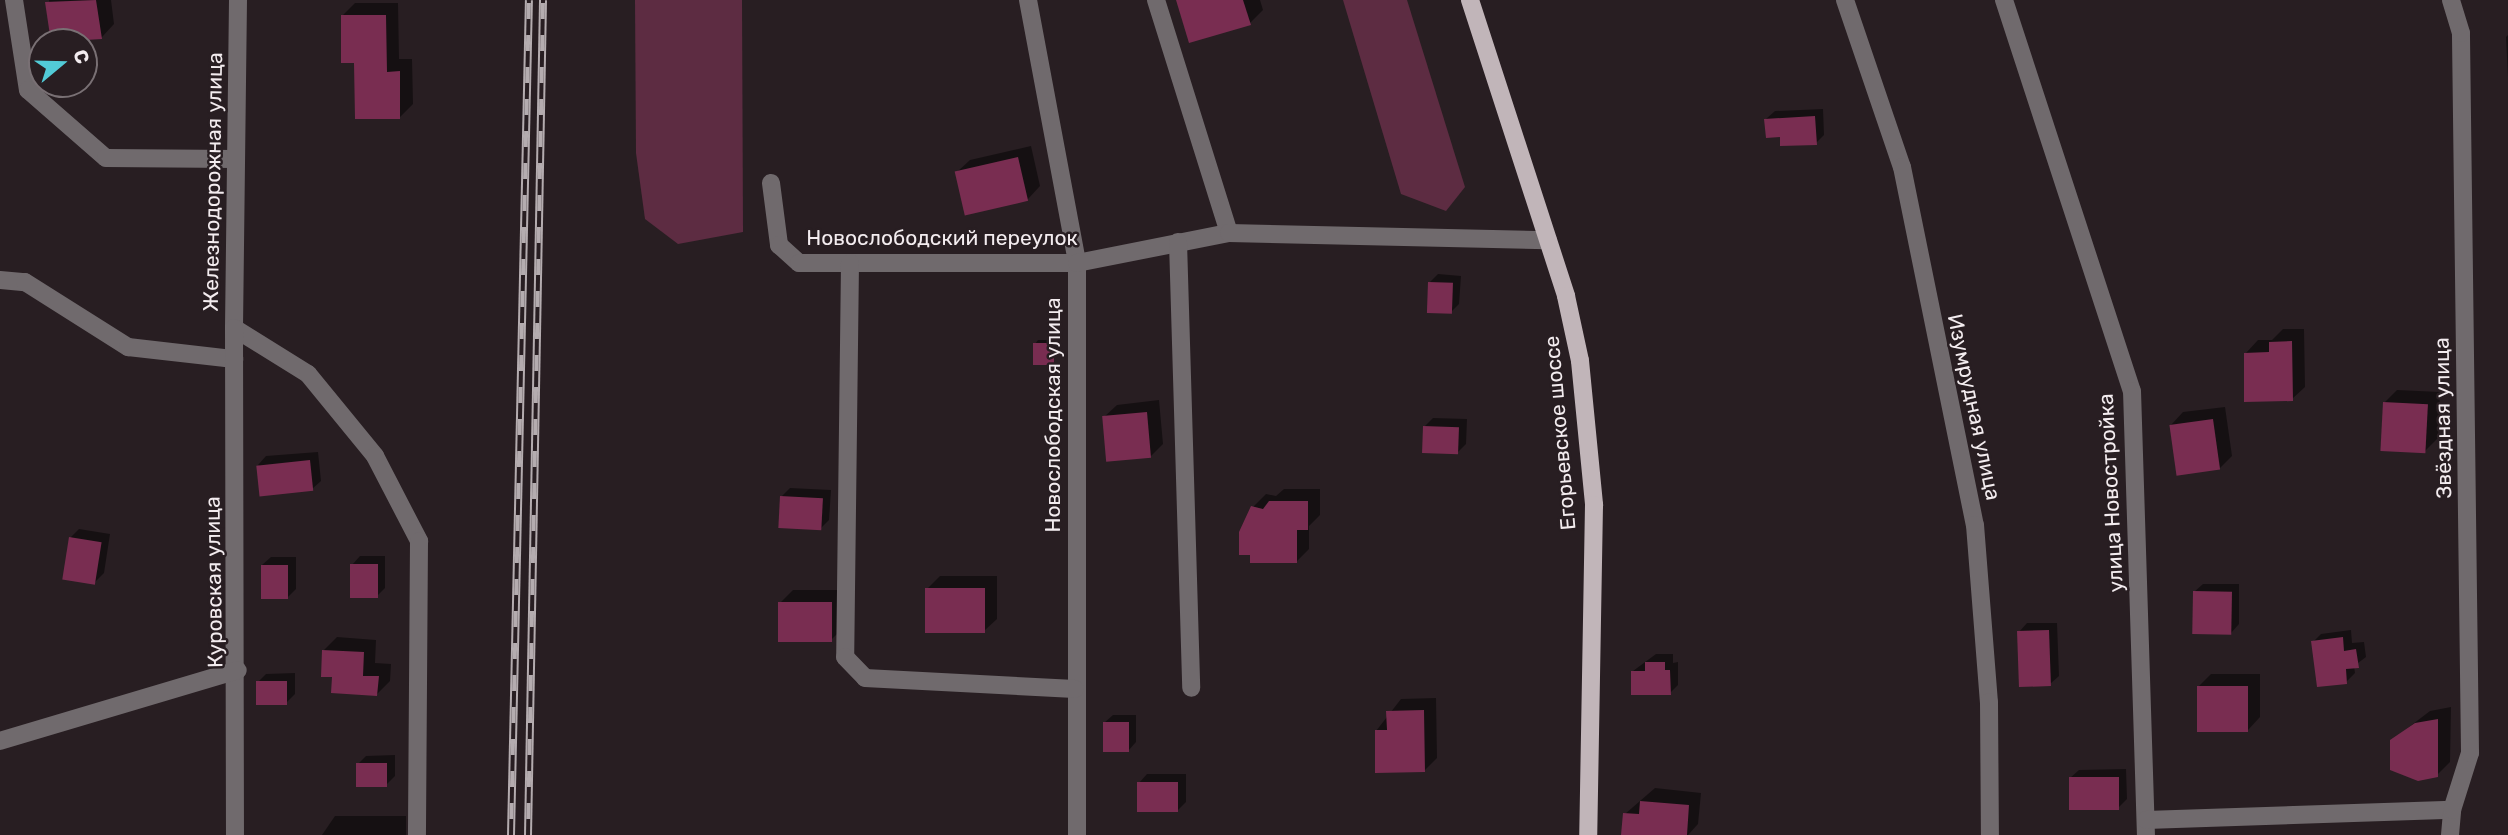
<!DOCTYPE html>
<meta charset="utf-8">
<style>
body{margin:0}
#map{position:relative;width:2508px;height:835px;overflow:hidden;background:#281e22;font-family:Rubik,sans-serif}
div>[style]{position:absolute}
.green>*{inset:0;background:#5d2c42}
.shadow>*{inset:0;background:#0007}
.building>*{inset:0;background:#792d51;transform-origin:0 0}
.street>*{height:18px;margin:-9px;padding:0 9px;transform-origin:9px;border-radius:9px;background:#706a6d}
.primary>*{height:18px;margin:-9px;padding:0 9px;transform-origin:9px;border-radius:9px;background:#c1b5b9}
.rail>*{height:8px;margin-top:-4px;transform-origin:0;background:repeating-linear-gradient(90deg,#281e22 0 16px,#b4acaf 0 32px);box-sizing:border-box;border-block:2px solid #b4acaf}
span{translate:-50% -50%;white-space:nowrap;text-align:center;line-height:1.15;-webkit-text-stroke:5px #281e22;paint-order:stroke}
.street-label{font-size:21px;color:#f3ecef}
.north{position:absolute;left:28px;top:28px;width:70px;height:70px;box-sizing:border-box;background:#281e22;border:2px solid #797074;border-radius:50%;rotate:71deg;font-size:19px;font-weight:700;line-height:28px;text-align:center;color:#f3ecef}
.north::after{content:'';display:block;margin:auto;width:24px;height:32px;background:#52cbd7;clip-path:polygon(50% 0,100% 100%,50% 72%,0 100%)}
</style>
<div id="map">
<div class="green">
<i style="clip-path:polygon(635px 0,742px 0,743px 232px,678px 244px,645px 219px,636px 153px)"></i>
<i style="clip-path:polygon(1343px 0,1407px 0,1465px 187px,1446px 211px,1401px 194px)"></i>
</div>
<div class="shadow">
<i style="clip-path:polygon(49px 0,111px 0,114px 24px,102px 37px,53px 42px)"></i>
<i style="clip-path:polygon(1178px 0,1260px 0,1263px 10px,1250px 23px)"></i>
<i style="clip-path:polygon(355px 3px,398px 3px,399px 59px,412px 59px,413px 104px,400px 117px,356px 61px,342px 16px)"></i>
<i style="clip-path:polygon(2508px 35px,2508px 77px,2506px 37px)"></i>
<i style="clip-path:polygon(1823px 109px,1824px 135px,1816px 143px,1782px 136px,1766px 119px,1775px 111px)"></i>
<i style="clip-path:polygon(1031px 146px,1040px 186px,1028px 199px,966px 213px,957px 172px,970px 160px)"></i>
<i style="clip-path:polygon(1438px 274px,1461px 276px,1459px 304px,1450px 313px,1430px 282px)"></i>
<i style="clip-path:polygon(2283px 329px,2304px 329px,2305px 387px,2292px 399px,2246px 353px,2258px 340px,2272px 340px)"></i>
<i style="clip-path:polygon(1038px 340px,1057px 340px,1053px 363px,1035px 344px)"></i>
<i style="clip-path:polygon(2397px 390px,2440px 392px,2438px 438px,2425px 451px,2384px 403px)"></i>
<i style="clip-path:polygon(1159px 400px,1163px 444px,1150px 457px,1104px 417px,1117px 405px)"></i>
<i style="clip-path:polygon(2225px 407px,2232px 456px,2219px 469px,2171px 425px,2183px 412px)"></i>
<i style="clip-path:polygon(1433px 418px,1467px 419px,1466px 444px,1458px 452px,1424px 427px)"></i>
<i style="clip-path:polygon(318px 452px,321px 481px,312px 489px,258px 465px,266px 456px)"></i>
<i style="clip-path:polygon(790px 488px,831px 490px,829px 520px,821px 528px,782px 496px)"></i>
<i style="clip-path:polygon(1284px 489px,1320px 489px,1320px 515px,1309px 526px,1309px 549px,1296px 562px,1252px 553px,1253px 507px,1266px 494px,1276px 496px)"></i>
<i style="clip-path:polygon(79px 529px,110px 534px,104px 573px,95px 582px,71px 537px)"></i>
<i style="clip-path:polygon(360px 556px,385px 556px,385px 588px,377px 596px,352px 565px)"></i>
<i style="clip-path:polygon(271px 557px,296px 557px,296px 589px,288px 597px,262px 565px)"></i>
<i style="clip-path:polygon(940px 576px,997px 576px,997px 619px,984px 631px,927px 589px)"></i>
<i style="clip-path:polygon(2203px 584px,2239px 584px,2239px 624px,2231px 633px,2194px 592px)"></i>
<i style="clip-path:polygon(793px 590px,844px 590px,844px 627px,831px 640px,780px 603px)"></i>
<i style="clip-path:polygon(2027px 623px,2057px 623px,2059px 676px,2050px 684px,2019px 632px)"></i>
<i style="clip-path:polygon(2351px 630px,2352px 643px,2364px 642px,2366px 657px,2354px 666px,2355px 673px,2346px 682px,2313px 642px,2321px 634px)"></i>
<i style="clip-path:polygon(337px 637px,376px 640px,375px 663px,391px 664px,390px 681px,377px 694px,333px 675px,324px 650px)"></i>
<i style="clip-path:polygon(1656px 654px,1673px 654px,1673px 663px,1678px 662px,1678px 685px,1670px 693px,1633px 671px)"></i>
<i style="clip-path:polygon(295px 673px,295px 694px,287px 702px,258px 682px,266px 674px)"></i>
<i style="clip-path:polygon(2211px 674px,2260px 674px,2260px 717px,2248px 730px,2198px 687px)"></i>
<i style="clip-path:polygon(1436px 698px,1437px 758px,1424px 771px,1376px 731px,1401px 699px)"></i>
<i style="clip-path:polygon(2451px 707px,2450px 762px,2437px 775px,2392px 740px,2430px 711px)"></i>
<i style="clip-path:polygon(1113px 715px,1136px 715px,1136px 742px,1128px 751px,1104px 723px)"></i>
<i style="clip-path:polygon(395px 755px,395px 776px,387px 784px,358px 764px,366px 756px)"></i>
<i style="clip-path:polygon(2126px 769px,2127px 799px,2119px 807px,2070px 778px,2079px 770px)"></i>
<i style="clip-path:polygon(1147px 774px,1186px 774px,1186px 802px,1178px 810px,1139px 783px)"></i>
<i style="clip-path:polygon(1655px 788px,1701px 793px,1698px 824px,1688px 835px,1623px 835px,1625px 814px)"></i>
<i style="clip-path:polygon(335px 816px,406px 816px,406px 835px,322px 835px)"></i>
</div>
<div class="building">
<i style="clip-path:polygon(96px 0,102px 39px,51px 42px,45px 2px)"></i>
<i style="clip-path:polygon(1176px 0,1243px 0,1251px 25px,1189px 43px)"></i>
<i style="clip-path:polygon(341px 15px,386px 15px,387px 72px,400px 71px,400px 119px,355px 119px,354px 63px,341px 63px)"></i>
<i style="clip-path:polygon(1815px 116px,1817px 145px,1780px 146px,1780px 137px,1766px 138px,1764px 119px)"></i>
<i style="left:1018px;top:157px;width:45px;height:65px;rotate:77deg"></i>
<i style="left:1428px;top:282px;width:25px;height:31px;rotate:2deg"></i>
<i style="clip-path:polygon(2292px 341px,2293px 401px,2244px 402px,2244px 353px,2269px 352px,2269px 342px)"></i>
<i style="left:1033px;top:343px;width:21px;height:22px"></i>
<i style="left:2383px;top:402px;width:45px;height:49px;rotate:3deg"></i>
<i style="left:1147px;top:412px;width:46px;height:45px;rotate:85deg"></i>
<i style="left:2213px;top:419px;width:51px;height:44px;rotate:82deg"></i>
<i style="left:1423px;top:426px;width:36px;height:27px;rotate:2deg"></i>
<i style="left:310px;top:460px;width:31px;height:54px;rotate:84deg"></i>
<i style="left:780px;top:496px;width:43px;height:32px;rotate:3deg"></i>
<i style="clip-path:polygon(1269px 501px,1308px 501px,1308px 530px,1297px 530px,1297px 563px,1250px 563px,1250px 555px,1239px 555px,1239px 532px,1251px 506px,1263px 509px)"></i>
<i style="left:69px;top:537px;width:33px;height:43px;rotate:9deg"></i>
<i style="left:350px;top:564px;width:28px;height:34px"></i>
<i style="left:261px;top:565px;width:27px;height:34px"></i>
<i style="left:925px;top:588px;width:60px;height:45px"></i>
<i style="left:2193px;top:591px;width:39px;height:43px;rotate:1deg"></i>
<i style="left:778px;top:602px;width:54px;height:40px"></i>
<i style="left:2049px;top:630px;width:56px;height:32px;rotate:88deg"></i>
<i style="clip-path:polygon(2343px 637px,2344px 651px,2356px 649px,2359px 668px,2346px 669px,2347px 684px,2317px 687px,2311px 641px)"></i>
<i style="clip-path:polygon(322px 650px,364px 652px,363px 676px,379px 676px,377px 696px,331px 693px,332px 677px,321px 677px)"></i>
<i style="clip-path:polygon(1645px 662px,1665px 662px,1665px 670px,1670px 670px,1671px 695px,1631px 695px,1631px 671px,1645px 671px)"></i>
<i style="left:256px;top:681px;width:31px;height:24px"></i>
<i style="left:2197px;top:686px;width:51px;height:46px"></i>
<i style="clip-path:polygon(1424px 710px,1425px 772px,1375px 773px,1375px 730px,1387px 730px,1386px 711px)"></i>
<i style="clip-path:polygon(2438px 719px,2438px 777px,2418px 781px,2390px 770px,2390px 740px,2415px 723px)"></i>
<i style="left:1103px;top:722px;width:26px;height:30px"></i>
<i style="left:356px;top:763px;width:31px;height:24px"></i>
<i style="left:2069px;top:777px;width:50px;height:33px"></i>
<i style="left:1137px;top:782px;width:41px;height:30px"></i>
<i style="clip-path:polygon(1640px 801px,1689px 805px,1687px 835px,1621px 835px,1623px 813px,1639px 814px)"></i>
</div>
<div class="street">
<i style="left:14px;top:0;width:91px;rotate:81.2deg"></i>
<i style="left:28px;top:90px;width:103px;rotate:41.1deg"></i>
<i style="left:106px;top:158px;width:129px;rotate:0.4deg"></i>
<i style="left:238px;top:0;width:328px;rotate:90.7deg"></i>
<i style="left:234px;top:328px;width:87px;rotate:31.9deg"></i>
<i style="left:308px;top:374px;width:106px;rotate:50.7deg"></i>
<i style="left:375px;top:456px;width:96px;rotate:62.6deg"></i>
<i style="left:419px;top:541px;width:294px;rotate:90.4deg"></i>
<i style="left:1028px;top:0;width:268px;rotate:79.4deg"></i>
<i style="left:1077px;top:263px;width:572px;rotate:90deg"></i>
<i style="left:1156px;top:0;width:244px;rotate:72.6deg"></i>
<i style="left:1845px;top:0;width:176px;rotate:71.2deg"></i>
<i style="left:1902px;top:167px;width:365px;rotate:78.5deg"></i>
<i style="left:1975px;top:525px;width:178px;rotate:85.5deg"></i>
<i style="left:1989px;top:702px;width:133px;rotate:89.6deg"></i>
<i style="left:2004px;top:0;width:411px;rotate:71.9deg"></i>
<i style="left:2132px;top:391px;width:444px;rotate:88.2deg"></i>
<i style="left:771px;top:183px;width:63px;rotate:82.6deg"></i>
<i style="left:779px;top:245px;width:27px;rotate:42deg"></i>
<i style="left:799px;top:263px;width:278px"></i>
<i style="left:1077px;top:263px;width:155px;rotate:-11.2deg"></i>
<i style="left:1229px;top:233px;width:319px;rotate:1.3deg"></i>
<i style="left:1178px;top:242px;width:446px;rotate:88.3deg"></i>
<i style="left:850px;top:263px;width:394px;rotate:90.7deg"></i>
<i style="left:845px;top:657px;width:29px;rotate:46deg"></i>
<i style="left:865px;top:678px;width:210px;rotate:3deg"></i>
<i style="left:0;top:280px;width:25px;rotate:5deg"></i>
<i style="left:25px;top:282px;width:122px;rotate:32.3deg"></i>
<i style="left:128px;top:347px;width:107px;rotate:6.5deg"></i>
<i style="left:234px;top:328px;width:507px;rotate:89.89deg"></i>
<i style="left:0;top:741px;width:248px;rotate:-16.6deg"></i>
<i style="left:2146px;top:820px;width:306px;rotate:-1.9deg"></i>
<i style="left:2450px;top:835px;width:25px;rotate:-85deg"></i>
<i style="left:2452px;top:810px;width:60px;rotate:-72.5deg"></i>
<i style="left:2470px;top:753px;width:720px;rotate:-90.72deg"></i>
<i style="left:2461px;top:33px;width:34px;rotate:-107deg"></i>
</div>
<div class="primary">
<i style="left:1470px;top:0;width:311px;rotate:72deg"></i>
<i style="left:1566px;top:296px;width:66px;rotate:77.8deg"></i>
<i style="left:1580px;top:361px;width:145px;rotate:84.4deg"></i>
<i style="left:1594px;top:505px;width:330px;rotate:91deg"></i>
</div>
<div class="rail">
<i style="left:511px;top:835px;width:835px;rotate:-88.77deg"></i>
<i style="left:528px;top:835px;width:835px;rotate:-88.97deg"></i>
</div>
<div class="street-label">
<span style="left:213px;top:182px;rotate:-89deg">Железнодорожная улица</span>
<span style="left:942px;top:238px">Новослободский переулок</span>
<span style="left:1974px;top:407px;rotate:78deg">Изумрудная улица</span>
<span style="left:1053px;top:415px;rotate:-90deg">Новослободская улица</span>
<span style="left:2443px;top:418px;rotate:-91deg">Звёздная улица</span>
<span style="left:1560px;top:433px;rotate:-95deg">Егорьевское шоссе</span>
<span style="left:2111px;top:493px;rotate:-93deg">улица Новостройка</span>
<span style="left:214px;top:582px;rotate:-91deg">Куровская улица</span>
</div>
<div class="north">С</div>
</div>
